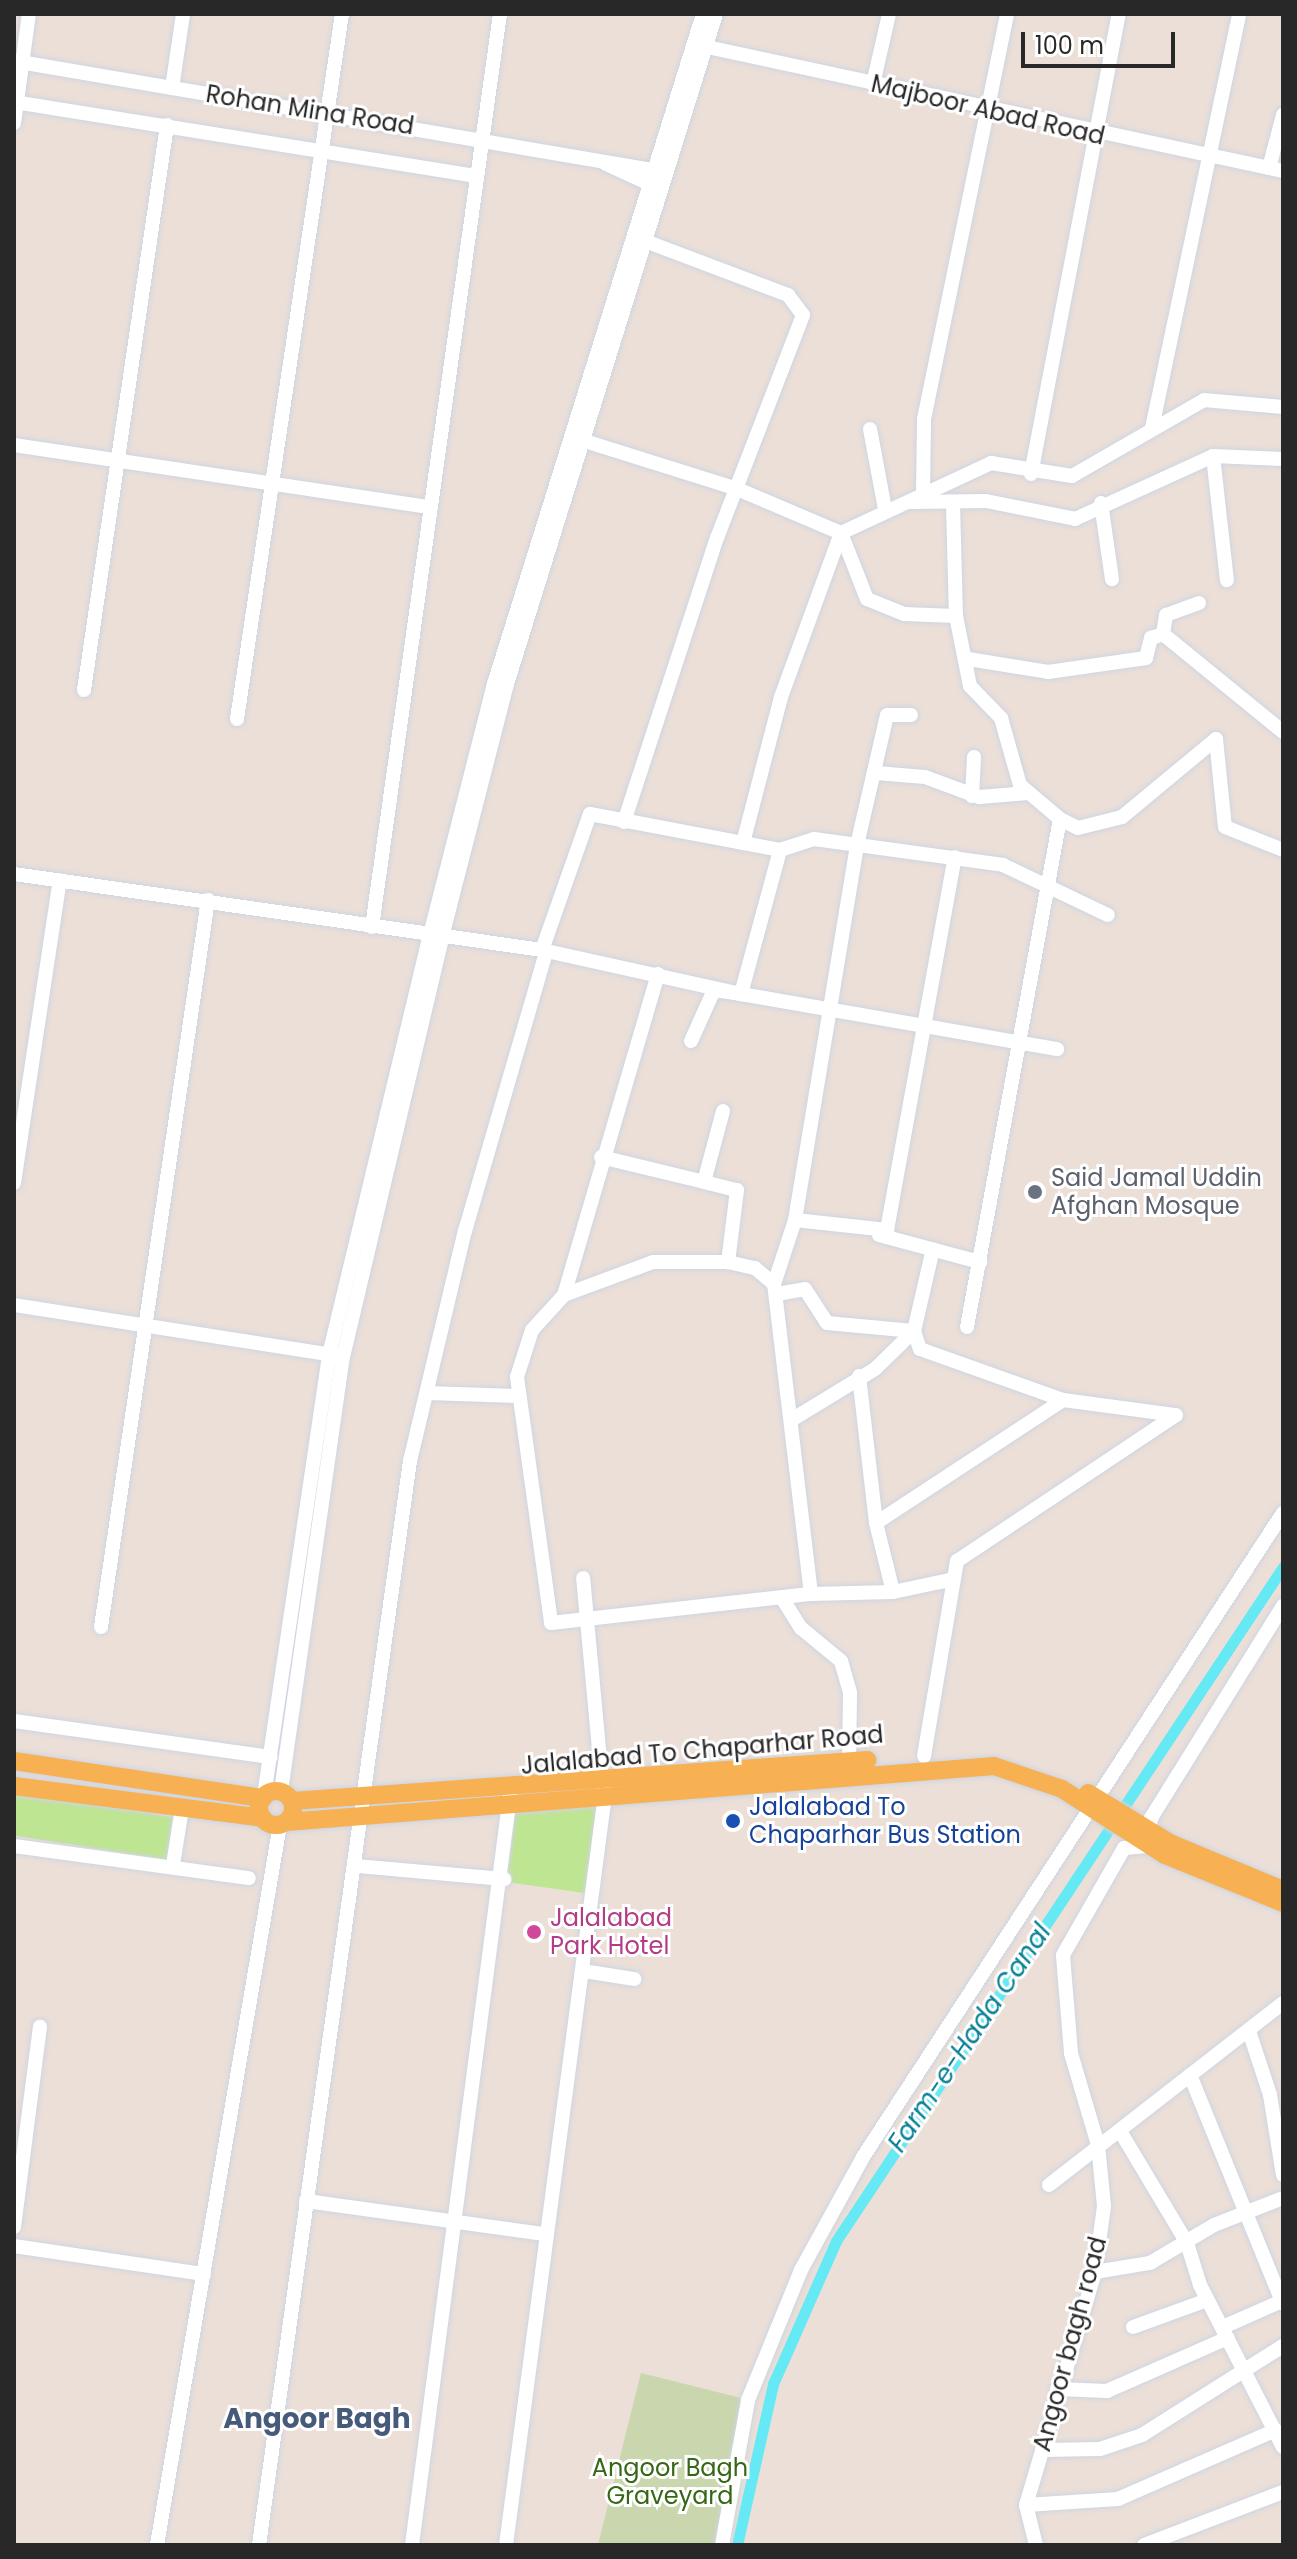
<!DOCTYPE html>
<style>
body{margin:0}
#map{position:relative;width:1297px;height:2559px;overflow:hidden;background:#ebdfd8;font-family:Poppins,sans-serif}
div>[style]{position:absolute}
.green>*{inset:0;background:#bee591;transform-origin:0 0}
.cemetery>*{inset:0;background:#c9d6ae}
.canal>*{height:11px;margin:-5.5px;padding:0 5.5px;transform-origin:5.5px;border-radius:5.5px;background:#65e9f4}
.roads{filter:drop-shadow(0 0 2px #ced5e2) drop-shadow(0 0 2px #ced5e2)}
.minor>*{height:14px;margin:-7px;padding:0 7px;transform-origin:7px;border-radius:7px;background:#fff}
.major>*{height:18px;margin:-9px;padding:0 9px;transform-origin:9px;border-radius:9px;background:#f7b152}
.major>.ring{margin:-9px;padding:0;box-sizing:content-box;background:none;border:18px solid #f7b152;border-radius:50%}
.dots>*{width:22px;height:22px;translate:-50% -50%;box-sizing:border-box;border:4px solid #fff;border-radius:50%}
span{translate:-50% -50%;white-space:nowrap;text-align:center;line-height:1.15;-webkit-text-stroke:6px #fff;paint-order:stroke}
.street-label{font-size:24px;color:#282828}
.worship-label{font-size:24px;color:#5b616d}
.left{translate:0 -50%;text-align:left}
.transit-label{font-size:24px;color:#164399}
.hotel-label{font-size:24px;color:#b23c85}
.park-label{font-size:24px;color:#366716}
.water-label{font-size:26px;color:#088096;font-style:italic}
.quarter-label{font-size:28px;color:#465a7a;font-weight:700}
.frame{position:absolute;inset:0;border:16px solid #282828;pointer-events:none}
.scale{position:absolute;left:1021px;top:32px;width:154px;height:36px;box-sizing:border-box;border:4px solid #282828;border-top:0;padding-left:10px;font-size:24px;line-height:28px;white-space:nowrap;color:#282828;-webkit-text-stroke:6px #fff;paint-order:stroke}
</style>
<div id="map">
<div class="green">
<i style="left:14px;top:1792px;width:165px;height:43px;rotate:9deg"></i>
<i style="clip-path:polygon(598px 1806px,585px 1893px,507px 1882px,516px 1809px)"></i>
</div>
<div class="cemetery">
<i style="clip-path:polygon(641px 2373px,745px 2399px,718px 2545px,598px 2545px)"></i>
</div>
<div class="canal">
<i style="left:737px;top:2545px;width:165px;rotate:-77.4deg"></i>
<i style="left:773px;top:2384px;width:156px;rotate:-66.2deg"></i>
<i style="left:836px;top:2241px;width:809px;rotate:-56.45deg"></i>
</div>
<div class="roads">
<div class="minor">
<i style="left:698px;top:45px;width:598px;rotate:12.15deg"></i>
<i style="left:14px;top:61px;width:659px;rotate:9.69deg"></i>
<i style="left:873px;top:84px;width:72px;rotate:-77.1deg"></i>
<i style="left:172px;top:88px;width:75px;rotate:-81.5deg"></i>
<i style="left:14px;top:102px;width:468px;rotate:9.1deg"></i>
<i style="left:14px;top:123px;width:110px;rotate:-82.2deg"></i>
<i style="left:606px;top:164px;width:55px;rotate:24.7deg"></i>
<i style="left:1269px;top:168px;width:55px;rotate:-75.2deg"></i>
<i style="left:1152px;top:428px;width:423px;rotate:-78.1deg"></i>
<i style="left:870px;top:429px;width:81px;rotate:79.4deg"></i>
<i style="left:575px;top:438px;width:168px;rotate:17.4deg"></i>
<i style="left:735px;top:488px;width:115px;rotate:23deg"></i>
<i style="left:841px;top:533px;width:166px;rotate:-25deg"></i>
<i style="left:991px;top:463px;width:82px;rotate:9.1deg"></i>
<i style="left:1072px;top:476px;width:152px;rotate:-29.9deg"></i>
<i style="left:1204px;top:400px;width:79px;rotate:5.1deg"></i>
<i style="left:14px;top:445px;width:418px;rotate:8.5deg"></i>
<i style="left:1213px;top:456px;width:125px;rotate:83.6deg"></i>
<i style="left:1031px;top:474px;width:468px;rotate:-79.2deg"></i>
<i style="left:923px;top:493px;width:74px;rotate:-89.2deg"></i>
<i style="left:924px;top:419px;width:413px;rotate:-78.4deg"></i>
<i style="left:910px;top:502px;width:76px;rotate:-0.8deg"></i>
<i style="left:986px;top:501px;width:91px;rotate:11.4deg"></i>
<i style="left:1075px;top:519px;width:152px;rotate:-24.5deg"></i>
<i style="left:1213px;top:456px;width:70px;rotate:2.5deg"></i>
<i style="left:953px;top:503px;width:113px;rotate:88.5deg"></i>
<i style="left:1101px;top:503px;width:77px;rotate:81.8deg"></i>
<i style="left:841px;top:533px;width:71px;rotate:68.5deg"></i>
<i style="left:867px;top:599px;width:40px;rotate:22deg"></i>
<i style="left:904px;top:614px;width:52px;rotate:2.2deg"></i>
<i style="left:956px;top:616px;width:71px;rotate:78.7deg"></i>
<i style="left:970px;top:686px;width:45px;rotate:45.9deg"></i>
<i style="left:1001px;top:718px;width:70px;rotate:74.2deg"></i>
<i style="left:1020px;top:785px;width:52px;rotate:40.4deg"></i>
<i style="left:1060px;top:819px;width:20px;rotate:27deg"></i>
<i style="left:1078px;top:828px;width:45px;rotate:-14deg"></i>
<i style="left:1122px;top:817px;width:122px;rotate:-39.7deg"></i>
<i style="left:1199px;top:603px;width:35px;rotate:160deg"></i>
<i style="left:1166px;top:615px;width:19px;rotate:99deg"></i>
<i style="left:1163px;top:634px;width:155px;rotate:39.2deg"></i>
<i style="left:968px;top:659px;width:81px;rotate:9.2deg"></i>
<i style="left:1048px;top:672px;width:99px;rotate:-8.1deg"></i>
<i style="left:1146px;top:658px;width:21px;rotate:-76deg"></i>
<i style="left:1151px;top:638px;width:13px;rotate:-18deg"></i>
<i style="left:84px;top:690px;width:571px;rotate:-81.64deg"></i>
<i style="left:237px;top:719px;width:713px;rotate:-81.53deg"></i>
<i style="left:1216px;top:739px;width:88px;rotate:84.2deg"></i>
<i style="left:1225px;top:827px;width:62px;rotate:21.6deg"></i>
<i style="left:876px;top:773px;width:49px;rotate:4.7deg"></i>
<i style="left:925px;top:777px;width:58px;rotate:20.3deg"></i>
<i style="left:979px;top:797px;width:49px;rotate:-4.7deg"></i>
<i style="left:972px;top:796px;width:39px;rotate:-87deg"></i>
<i style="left:624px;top:822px;width:299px;rotate:-71.9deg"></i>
<i style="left:717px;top:538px;width:239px;rotate:-68.9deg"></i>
<i style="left:803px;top:315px;width:25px;rotate:-127deg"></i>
<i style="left:788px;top:295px;width:153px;rotate:-159.3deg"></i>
<i style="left:743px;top:843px;width:151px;rotate:-75.4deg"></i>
<i style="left:781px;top:697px;width:175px;rotate:-69.9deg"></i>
<i style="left:14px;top:874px;width:533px;rotate:8.19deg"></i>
<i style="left:542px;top:950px;width:144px;rotate:-70.6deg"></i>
<i style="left:590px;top:814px;width:193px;rotate:10.7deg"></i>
<i style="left:780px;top:850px;width:36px;rotate:-18deg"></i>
<i style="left:814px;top:839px;width:191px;rotate:7.8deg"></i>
<i style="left:1003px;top:865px;width:116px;rotate:25.5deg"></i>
<i style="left:372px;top:927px;width:922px;rotate:-82.02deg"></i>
<i style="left:542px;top:950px;width:204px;rotate:12.5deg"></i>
<i style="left:741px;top:994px;width:321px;rotate:9.9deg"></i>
<i style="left:658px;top:974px;width:334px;rotate:106.3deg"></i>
<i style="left:564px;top:1295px;width:95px;rotate:-20.3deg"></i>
<i style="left:653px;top:1262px;width:75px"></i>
<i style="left:728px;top:1262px;width:28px;rotate:13deg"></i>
<i style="left:755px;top:1268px;width:25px;rotate:40deg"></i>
<i style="left:691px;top:1041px;width:56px;rotate:-65.7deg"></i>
<i style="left:714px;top:990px;width:27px;rotate:8deg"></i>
<i style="left:741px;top:994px;width:149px;rotate:-74.8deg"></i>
<i style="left:723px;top:1111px;width:73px;rotate:105deg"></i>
<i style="left:704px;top:1182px;width:34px;rotate:14deg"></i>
<i style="left:737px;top:1190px;width:73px;rotate:97.1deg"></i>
<i style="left:601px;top:1157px;width:106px;rotate:13.6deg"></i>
<i style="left:14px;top:1183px;width:306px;rotate:-81.4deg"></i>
<i style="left:795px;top:1220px;width:93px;rotate:6.2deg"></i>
<i style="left:887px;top:1230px;width:379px;rotate:-79.7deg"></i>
<i style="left:879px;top:1235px;width:105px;rotate:15deg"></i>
<i style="left:777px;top:1294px;width:28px;rotate:-10deg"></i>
<i style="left:805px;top:1289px;width:40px;rotate:57.1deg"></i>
<i style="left:827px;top:1323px;width:87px;rotate:5.3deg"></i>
<i style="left:914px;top:1331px;width:19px;rotate:72deg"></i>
<i style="left:920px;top:1349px;width:152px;rotate:19.6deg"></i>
<i style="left:1063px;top:1400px;width:114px;rotate:7.6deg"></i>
<i style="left:564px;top:1295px;width:47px;rotate:132.4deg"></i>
<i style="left:532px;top:1330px;width:49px;rotate:107.7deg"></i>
<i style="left:517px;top:1377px;width:248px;rotate:82.1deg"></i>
<i style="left:551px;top:1623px;width:262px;rotate:-6.4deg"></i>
<i style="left:811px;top:1594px;width:312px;rotate:-96.8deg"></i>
<i style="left:774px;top:1284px;width:67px;rotate:-71.8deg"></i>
<i style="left:795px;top:1220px;width:380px;rotate:-80.6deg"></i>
<i style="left:857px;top:845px;width:133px;rotate:-77deg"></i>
<i style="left:887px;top:715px;width:24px"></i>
<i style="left:14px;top:1305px;width:328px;rotate:8.9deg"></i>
<i style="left:967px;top:1327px;width:516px;rotate:-79.63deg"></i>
<i style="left:859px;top:1376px;width:148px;rotate:83.4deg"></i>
<i style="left:427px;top:1393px;width:90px;rotate:1.9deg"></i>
<i style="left:793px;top:1419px;width:96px;rotate:-31.4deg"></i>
<i style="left:875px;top:1369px;width:54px;rotate:-44.3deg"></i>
<i style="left:914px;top:1331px;width:84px;rotate:-77deg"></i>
<i style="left:893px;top:1592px;width:71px;rotate:-103.8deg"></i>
<i style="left:876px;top:1523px;width:224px;rotate:-33.3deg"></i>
<i style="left:811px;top:1594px;width:82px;rotate:-1.4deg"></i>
<i style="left:893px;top:1592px;width:62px;rotate:-12deg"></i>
<i style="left:782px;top:1598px;width:36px;rotate:58deg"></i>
<i style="left:801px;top:1628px;width:52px;rotate:39.5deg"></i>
<i style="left:841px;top:1661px;width:33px;rotate:74deg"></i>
<i style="left:850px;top:1693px;width:69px;rotate:90.8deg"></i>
<i style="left:101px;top:1627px;width:735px;rotate:-81.63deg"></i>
<i style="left:14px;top:1721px;width:259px;rotate:8deg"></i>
<i style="left:924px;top:1756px;width:198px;rotate:-80.4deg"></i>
<i style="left:957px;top:1561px;width:263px;rotate:-33.7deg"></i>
<i style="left:281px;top:1791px;width:438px;rotate:-81.9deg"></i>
<i style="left:343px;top:1357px;width:432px;rotate:-76.7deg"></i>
<i style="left:442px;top:937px;width:261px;rotate:-75.6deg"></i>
<i style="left:507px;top:684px;width:702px;rotate:-72.68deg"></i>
<i style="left:264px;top:1796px;width:446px;rotate:-81.6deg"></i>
<i style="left:329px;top:1355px;width:432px;rotate:-76.5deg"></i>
<i style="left:430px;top:935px;width:259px;rotate:-75.7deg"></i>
<i style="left:494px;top:684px;width:702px;rotate:-72.68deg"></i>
<i style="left:14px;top:1846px;width:237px;rotate:7.8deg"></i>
<i style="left:173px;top:1865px;width:58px;rotate:-81deg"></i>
<i style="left:357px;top:1866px;width:148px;rotate:5.1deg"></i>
<i style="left:583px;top:1971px;width:52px;rotate:8.9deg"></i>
<i style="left:1250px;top:2034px;width:64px;rotate:71.8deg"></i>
<i style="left:1270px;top:2095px;width:81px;rotate:80.8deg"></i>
<i style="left:1190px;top:2075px;width:247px;rotate:67.9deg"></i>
<i style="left:1120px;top:2131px;width:131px;rotate:59.1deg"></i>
<i style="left:1187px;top:2243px;width:44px;rotate:72.8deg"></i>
<i style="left:1200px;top:2285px;width:182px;rotate:62.9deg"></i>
<i style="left:1049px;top:2185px;width:296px;rotate:-37.9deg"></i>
<i style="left:306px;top:2201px;width:241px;rotate:7.9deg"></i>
<i style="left:14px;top:2227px;width:202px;rotate:-82.6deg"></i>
<i style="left:14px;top:2246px;width:192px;rotate:8.4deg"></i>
<i style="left:1095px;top:2272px;width:56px;rotate:-9.3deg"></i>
<i style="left:1150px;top:2263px;width:74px;rotate:-30.7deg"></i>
<i style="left:1214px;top:2225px;width:74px;rotate:-21.4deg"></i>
<i style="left:1133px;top:2327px;width:79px;rotate:-20deg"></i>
<i style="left:1223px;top:2327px;width:64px;rotate:-23.8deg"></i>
<i style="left:1057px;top:2389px;width:50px;rotate:2.3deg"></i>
<i style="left:1107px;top:2391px;width:132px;rotate:-23.7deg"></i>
<i style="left:1042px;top:2450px;width:58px;rotate:-1deg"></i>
<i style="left:1100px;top:2449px;width:44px;rotate:-18.4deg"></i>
<i style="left:1142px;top:2435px;width:167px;rotate:-32.3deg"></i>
<i style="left:1026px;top:2505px;width:92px;rotate:-3.7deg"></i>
<i style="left:1118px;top:2499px;width:172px;rotate:-23.6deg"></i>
<i style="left:157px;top:2545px;width:730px;rotate:-80.31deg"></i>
<i style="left:259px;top:2545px;width:1094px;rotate:-82.07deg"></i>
<i style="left:410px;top:1461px;width:236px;rotate:-76.6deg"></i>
<i style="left:465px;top:1231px;width:291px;rotate:-73.8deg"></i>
<i style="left:412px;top:2545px;width:755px;rotate:-82.55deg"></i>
<i style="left:506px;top:2545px;width:748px;rotate:-82.48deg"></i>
<i style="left:604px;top:1803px;width:226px;rotate:-95.3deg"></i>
<i style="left:722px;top:2545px;width:147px;rotate:-79.8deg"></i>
<i style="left:748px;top:2400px;width:140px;rotate:-67.8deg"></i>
<i style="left:801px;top:2270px;width:129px;rotate:-61.2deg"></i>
<i style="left:863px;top:2157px;width:769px;rotate:-56.89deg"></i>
<i style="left:1036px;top:2545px;width:41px;rotate:-104deg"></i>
<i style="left:1026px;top:2505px;width:243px;rotate:-73.5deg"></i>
<i style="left:1095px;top:2272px;width:67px;rotate:-82.2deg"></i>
<i style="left:1104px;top:2206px;width:61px;rotate:-95.6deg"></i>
<i style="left:1098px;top:2145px;width:96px;rotate:-106.4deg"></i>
<i style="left:1071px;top:2053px;width:98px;rotate:-94.7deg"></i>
<i style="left:1063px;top:1955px;width:123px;rotate:-60.3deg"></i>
<i style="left:1124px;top:1848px;width:23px;rotate:-5deg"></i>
<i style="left:1147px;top:1846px;width:28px;rotate:-82deg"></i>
<i style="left:1151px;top:1818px;width:250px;rotate:-58.1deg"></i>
<i style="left:1144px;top:2545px;width:149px;rotate:-20.9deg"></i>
</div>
<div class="major">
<i style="left:14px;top:1761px;width:252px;rotate:8.5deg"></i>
<i style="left:14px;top:1786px;width:251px;rotate:7.3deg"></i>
<i class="ring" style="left:259px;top:1791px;width:16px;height:16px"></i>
<i style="left:1088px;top:1793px;width:96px;rotate:31.4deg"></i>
<i style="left:1170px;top:1843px;width:122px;rotate:22.6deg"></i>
<i style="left:292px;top:1801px;width:577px;rotate:-4.07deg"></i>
<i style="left:287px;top:1822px;width:709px;rotate:-4.53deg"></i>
<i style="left:994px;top:1766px;width:72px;rotate:18.7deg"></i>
<i style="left:1062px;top:1789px;width:122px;rotate:32.7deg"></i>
<i style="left:1165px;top:1855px;width:127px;rotate:22.1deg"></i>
</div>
</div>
<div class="dots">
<i style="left:1035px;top:1192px;background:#6b7280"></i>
<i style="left:733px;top:1821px;background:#1a4fb4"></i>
<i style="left:534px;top:1932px;background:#d1479c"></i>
</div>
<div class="street-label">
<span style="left:310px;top:110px;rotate:9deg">Rohan Mina Road</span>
<span style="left:988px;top:110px;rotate:13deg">Majboor Abad Road</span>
<span style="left:702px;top:1750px;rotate:-5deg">Jalalabad To Chaparhar Road</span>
<span style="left:1070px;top:2344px;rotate:-75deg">Angoor bagh road</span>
</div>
<div class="worship-label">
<span class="left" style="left:1051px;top:1192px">Said Jamal Uddin<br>Afghan Mosque</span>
</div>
<div class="transit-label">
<span class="left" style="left:749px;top:1821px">Jalalabad To<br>Chaparhar Bus Station</span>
</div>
<div class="hotel-label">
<span class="left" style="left:550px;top:1932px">Jalalabad<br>Park Hotel</span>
</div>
<div class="park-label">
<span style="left:670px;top:2482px">Angoor Bagh<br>Graveyard</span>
</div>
<div class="water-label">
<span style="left:970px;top:2038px;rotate:-56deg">Farm-e-Hada Canal</span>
</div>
<div class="quarter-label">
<span style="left:317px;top:2419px">Angoor Bagh</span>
</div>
<div class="frame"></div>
<div class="scale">100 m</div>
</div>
